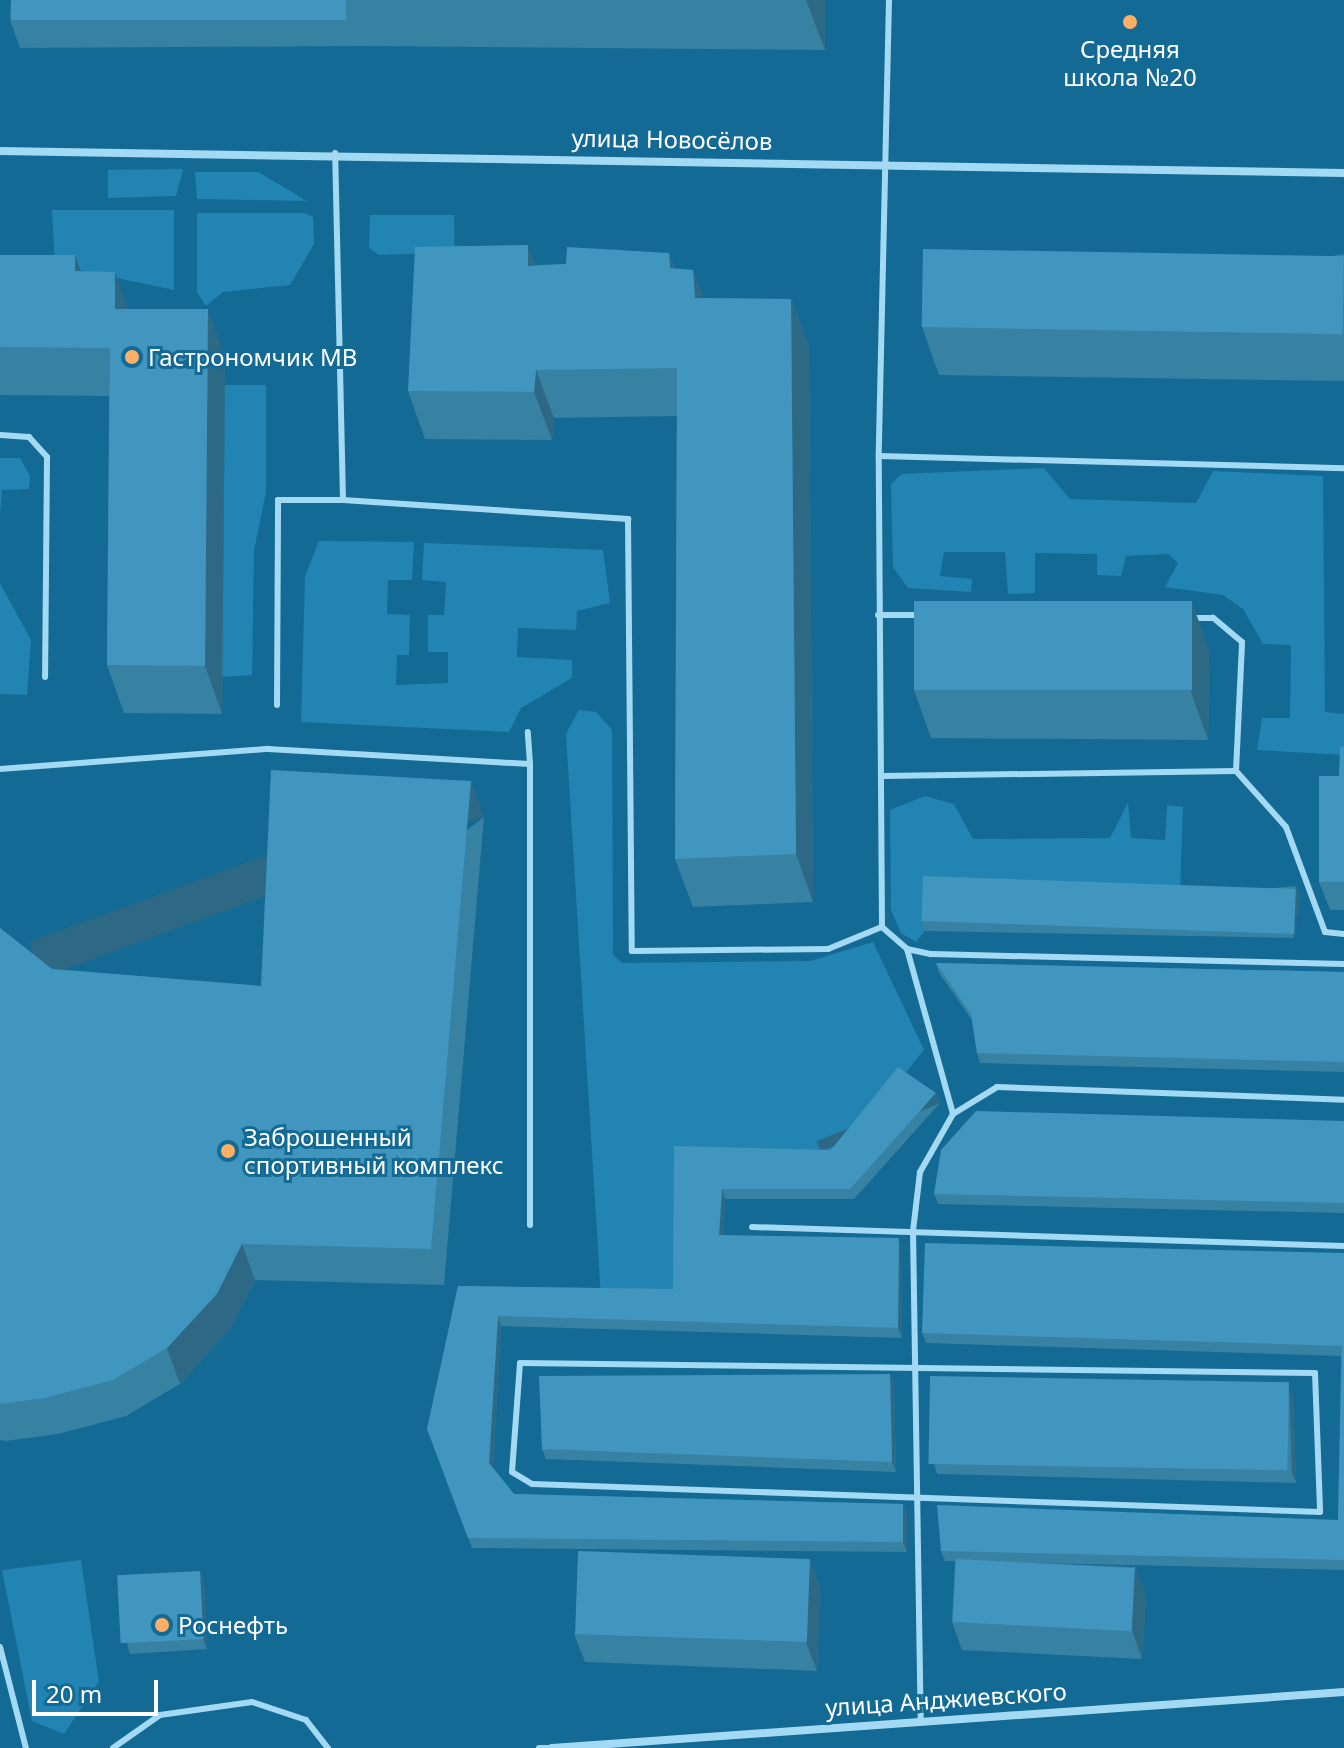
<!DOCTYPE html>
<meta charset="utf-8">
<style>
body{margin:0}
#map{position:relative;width:1344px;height:1748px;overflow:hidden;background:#136a95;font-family:"Noto Sans",sans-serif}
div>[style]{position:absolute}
.green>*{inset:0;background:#2284b2}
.lane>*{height:6px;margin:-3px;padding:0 3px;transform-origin:3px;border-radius:3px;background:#a3d9f2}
.street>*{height:8px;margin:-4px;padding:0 4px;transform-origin:4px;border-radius:4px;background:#a3d9f2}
.wall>*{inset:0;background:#3781a3}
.shaded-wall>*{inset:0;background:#2d6985;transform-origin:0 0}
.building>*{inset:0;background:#4096be;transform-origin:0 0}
.dots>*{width:22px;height:22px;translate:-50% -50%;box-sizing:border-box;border:4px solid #136a95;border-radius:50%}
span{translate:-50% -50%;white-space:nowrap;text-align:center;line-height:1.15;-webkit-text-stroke:6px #136a95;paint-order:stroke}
.poi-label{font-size:24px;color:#fff}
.left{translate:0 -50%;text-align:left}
.street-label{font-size:24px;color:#fff}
.scale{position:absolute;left:32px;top:1680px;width:126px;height:36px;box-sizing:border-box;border:4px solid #fff;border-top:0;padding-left:10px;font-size:24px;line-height:28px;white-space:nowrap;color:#fff;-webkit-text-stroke:6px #136a95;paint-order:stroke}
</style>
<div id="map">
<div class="green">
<i style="clip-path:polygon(183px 169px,176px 196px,108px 198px,108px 170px)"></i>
<i style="clip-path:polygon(195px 172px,258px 172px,307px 201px,197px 199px)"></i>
<i style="clip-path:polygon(52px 210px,174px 210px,174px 290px,55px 265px)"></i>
<i style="clip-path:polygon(197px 213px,305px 213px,313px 217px,314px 244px,290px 285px,223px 292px,206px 306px,197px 292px)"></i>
<i style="clip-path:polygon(370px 215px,454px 215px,455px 252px,379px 255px,369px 248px)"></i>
<i style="clip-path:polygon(225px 385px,266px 385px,266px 492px,254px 551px,252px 675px,222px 677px)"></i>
<i style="clip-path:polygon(0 458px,20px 458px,30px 476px,29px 489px,2px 490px,0 516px)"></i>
<i style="clip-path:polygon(1044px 468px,1070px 499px,1196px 503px,1213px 471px,1323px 476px,1325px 712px,1344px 714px,1344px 755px,1257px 750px,1262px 718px,1290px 718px,1291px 645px,1263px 644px,1243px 609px,1223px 595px,1165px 587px,1178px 563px,1168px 554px,1126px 556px,1121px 576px,1097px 575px,1097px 554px,1035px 553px,1035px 593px,1008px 594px,1005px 552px,944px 552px,940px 576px,972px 579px,971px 592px,908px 588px,893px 567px,891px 484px,902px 474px)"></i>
<i style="clip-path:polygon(319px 541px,414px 542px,412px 580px,388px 580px,387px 614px,410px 615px,409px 655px,397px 655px,396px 685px,448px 683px,448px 652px,428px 652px,428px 615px,444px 615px,446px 582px,422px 580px,424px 543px,603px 550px,610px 603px,577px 611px,576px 630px,518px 628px,517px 657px,572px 660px,572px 678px,521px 708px,509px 732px,301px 722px,305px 576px)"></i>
<i style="clip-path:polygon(0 583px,31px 640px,27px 695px,0 694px)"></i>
<i style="clip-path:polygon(579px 710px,596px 712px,612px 730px,613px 955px,622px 963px,810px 961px,873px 942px,924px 1050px,835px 1160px,678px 1156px,677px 1299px,601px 1298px,566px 734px)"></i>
<i style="clip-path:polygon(925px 796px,954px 804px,973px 839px,1110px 838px,1128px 803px,1131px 838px,1165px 840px,1167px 805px,1183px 807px,1180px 892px,926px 887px,925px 931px,916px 942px,901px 933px,891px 910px,890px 810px)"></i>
<i style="clip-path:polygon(81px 1560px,99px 1682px,64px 1734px,32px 1721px,2px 1570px)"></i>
</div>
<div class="lane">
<i style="left:889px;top:0;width:456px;rotate:91.3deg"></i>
<i style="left:879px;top:456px;width:465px;rotate:1.5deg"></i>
<i style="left:0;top:435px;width:29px;rotate:4deg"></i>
<i style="left:29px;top:437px;width:27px;rotate:48deg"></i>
<i style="left:47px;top:457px;width:220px;rotate:90.5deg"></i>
<i style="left:343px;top:500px;width:286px;rotate:3.8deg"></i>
<i style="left:628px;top:519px;width:432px;rotate:89.5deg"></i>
<i style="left:632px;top:951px;width:196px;rotate:-0.6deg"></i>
<i style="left:828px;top:949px;width:58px;rotate:-22.2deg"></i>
<i style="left:882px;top:927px;width:471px;rotate:-90.4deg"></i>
<i style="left:878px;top:615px;width:44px"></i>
<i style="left:277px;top:705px;width:205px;rotate:-89.7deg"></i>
<i style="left:278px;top:500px;width:65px"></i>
<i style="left:343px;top:500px;width:347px;rotate:-91.3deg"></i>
<i style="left:530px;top:764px;width:461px;rotate:90deg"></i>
<i style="left:0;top:769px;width:269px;rotate:-4.3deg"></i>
<i style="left:268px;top:749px;width:262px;rotate:3.3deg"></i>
<i style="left:530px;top:764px;width:32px;rotate:-94deg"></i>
<i style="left:1236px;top:771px;width:75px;rotate:48.2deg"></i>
<i style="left:1286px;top:827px;width:112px;rotate:69.6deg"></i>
<i style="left:1325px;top:932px;width:19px;rotate:6deg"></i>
<i style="left:883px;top:776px;width:353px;rotate:-0.8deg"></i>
<i style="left:1236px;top:771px;width:129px;rotate:-87.3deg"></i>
<i style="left:1242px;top:642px;width:38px;rotate:-140deg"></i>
<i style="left:1213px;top:618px;width:20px;rotate:180deg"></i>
<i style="left:882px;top:927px;width:33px;rotate:41deg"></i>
<i style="left:907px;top:949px;width:25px;rotate:12deg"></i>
<i style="left:931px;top:954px;width:413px;rotate:1.4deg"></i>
<i style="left:907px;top:949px;width:171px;rotate:74.4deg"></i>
<i style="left:953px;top:1114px;width:67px;rotate:119.6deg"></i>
<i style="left:920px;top:1172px;width:59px;rotate:96.8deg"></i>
<i style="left:913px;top:1231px;width:489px;rotate:89.1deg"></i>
<i style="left:953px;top:1114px;width:52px;rotate:-31.5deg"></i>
<i style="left:997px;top:1087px;width:347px;rotate:2.1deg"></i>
<i style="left:752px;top:1227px;width:592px;rotate:1.84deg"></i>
<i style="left:520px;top:1363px;width:795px;rotate:0.72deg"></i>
<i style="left:1315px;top:1373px;width:139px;rotate:87.9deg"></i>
<i style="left:1320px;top:1512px;width:788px;rotate:-177.96deg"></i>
<i style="left:532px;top:1484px;width:23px;rotate:-149deg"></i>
<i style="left:512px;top:1472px;width:109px;rotate:-85.8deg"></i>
<i style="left:0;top:1647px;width:104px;rotate:75.6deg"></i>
<i style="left:113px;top:1748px;width:57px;rotate:-35.1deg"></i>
<i style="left:160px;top:1715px;width:93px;rotate:-8deg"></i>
<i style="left:252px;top:1702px;width:57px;rotate:18.4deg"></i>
<i style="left:306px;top:1720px;width:36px;rotate:52deg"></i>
<i style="left:539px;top:1748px;width:13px"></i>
</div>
<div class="street">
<i style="left:0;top:151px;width:1344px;rotate:0.94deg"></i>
<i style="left:552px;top:1748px;width:794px;rotate:-4.04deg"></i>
</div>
<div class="wall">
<i style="clip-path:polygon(11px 0,825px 0,825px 50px,363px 46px,20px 48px,10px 20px)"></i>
<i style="clip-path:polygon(669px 253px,675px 269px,693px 270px,703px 298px,791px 299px,809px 347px,813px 902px,693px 907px,675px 859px,677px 416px,554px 418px,552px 440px,425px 439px,408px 391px,536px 265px,566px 264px)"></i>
<i style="clip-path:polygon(1344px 254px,1344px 381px,939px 375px,922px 327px)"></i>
<i style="clip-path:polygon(0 255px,75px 255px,81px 271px,128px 309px,225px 357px,222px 714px,124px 713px,107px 665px,109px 396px,0 395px)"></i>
<i style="clip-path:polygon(1209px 650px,1208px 740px,931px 738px,914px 690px)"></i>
<i style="clip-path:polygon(1344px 747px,1344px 910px,1330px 910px,1319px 882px)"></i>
<i style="clip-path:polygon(484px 817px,444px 1285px,255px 1280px,230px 1329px,180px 1384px,126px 1416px,58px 1434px,6px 1441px,0 1440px,0 928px,52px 969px,261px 986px)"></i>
<i style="clip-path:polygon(1296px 886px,1300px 896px,1294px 938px,925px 931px,921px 921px)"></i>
<i style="clip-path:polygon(936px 963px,1344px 972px,1344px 1072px,980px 1063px,977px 1053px,972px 1020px,939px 973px)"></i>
<i style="clip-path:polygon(936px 1093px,940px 1103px,854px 1199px,725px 1199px,723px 1235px,902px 1248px,902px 1338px,501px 1326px,493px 1468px,514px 1494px,903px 1504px,907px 1514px,907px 1552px,472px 1548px,427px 1429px,458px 1286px,673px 1289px,674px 1146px,831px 1150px)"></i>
<i style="clip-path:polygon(1344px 1121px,1344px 1213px,938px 1204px,934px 1194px)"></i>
<i style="clip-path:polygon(1344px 1253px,1344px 1570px,1038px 1563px,1135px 1567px,1146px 1596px,1142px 1659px,962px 1650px,952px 1622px,955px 1561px,945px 1561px,941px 1551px,1338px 1520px,1341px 1356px,926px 1343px,922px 1333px)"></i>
<i style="clip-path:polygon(894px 1384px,896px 1472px,546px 1459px,542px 1449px)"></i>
<i style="clip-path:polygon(1293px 1393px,1296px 1483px,937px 1474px,934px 1464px)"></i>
<i style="clip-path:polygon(810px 1560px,820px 1588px,817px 1671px,585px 1662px,574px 1634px)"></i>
<i style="clip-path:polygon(200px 1571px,204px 1581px,207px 1649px,130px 1654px,127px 1644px)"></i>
</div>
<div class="shaded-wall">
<i style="clip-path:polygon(806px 0,825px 0,825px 50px)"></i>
<i style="clip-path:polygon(528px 245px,546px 293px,528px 266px)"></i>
<i style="clip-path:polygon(669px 253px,686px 300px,670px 268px)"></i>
<i style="clip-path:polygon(75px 255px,92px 303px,75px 271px)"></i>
<i style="clip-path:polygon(693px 270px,711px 318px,695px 298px)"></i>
<i style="clip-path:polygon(115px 272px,132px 320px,115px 309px)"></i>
<i style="clip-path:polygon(791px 299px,809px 347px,813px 902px,796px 854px)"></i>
<i style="clip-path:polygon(208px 309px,225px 357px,222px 714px,205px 666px)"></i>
<i style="clip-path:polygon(536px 370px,554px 418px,552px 440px,534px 392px)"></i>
<i style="clip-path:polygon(1192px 602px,1209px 650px,1208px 740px,1191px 692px)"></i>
<i style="left:471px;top:781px;width:38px;height:470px;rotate:70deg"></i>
<i style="clip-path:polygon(1296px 886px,1300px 896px,1294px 938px,1291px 928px)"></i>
<i style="left:936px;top:1093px;width:11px;height:129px;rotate:68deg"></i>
<i style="clip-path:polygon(722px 1189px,725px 1199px,723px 1245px,719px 1235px)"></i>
<i style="clip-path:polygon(899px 1238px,902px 1248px,902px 1338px,898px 1328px)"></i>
<i style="clip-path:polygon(242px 1244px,255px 1280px,230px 1329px,180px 1384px,167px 1348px)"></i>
<i style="clip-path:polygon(498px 1316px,501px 1326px,493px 1473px,489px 1463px)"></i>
<i style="clip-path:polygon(890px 1374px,894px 1384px,896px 1472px,892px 1462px)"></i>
<i style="clip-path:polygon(1289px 1383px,1293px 1393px,1296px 1483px,1292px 1473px)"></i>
<i style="clip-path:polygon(903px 1504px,907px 1514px,907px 1552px,903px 1542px)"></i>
<i style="clip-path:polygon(810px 1560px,820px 1588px,817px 1671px,806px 1642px)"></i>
<i style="clip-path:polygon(1135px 1567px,1146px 1596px,1142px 1659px,1132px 1630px)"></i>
<i style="clip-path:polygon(200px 1571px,204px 1581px,207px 1649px,203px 1639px)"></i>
</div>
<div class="building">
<i style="left:11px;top:0;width:335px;height:20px"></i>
<i style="clip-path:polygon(528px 245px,528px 266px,566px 264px,567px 247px,669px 253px,670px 268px,693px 270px,695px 298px,791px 299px,796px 854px,675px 859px,677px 368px,536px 370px,534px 392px,408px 391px,415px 247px)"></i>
<i style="left:923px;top:249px;width:421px;height:78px;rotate:1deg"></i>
<i style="clip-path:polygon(0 255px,75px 255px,75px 271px,115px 272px,115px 309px,208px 309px,205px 666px,107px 665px,110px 348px,0 347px)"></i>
<i style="left:914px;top:601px;width:278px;height:89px"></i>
<i style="clip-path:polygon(1340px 747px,1344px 747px,1344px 882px,1319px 882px,1319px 776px,1339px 776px)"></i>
<i style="clip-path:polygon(271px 770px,471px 781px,431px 1249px,242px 1244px,217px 1294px,167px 1348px,113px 1380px,45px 1398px,0 1404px,0 928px,52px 969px,261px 986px)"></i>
<i style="left:923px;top:876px;width:373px;height:45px;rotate:2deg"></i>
<i style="clip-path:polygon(936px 963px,1344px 972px,1344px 1062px,977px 1053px,971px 1014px)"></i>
<i style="clip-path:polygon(898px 1067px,936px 1093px,850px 1189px,722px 1189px,719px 1235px,899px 1238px,898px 1328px,498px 1316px,489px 1463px,514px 1494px,903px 1504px,903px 1542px,468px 1538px,427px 1429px,458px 1286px,673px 1289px,674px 1146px,831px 1150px)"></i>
<i style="clip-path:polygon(976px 1111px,1344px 1121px,1344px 1203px,934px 1194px,941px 1150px)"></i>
<i style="clip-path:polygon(925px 1243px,1344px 1253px,1344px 1560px,941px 1551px,937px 1505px,1338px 1520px,1342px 1346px,922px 1333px)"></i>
<i style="clip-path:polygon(890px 1374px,892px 1462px,542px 1449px,539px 1376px)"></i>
<i style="left:930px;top:1376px;width:359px;height:88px;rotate:1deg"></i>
<i style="left:578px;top:1551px;width:232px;height:83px;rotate:2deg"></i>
<i style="left:956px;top:1559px;width:179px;height:63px;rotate:3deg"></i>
<i style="left:200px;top:1571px;width:68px;height:83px;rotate:87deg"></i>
</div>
<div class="dots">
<i style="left:1130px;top:22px;background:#ffaf65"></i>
<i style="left:132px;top:357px;background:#ffaf65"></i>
<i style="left:228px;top:1151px;background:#ffaf65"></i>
<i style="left:162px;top:1625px;background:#ffaf65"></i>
</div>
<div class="poi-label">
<span style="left:1130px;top:63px">Средняя<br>школа №20</span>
<span class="left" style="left:148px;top:357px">Гастрономчик МВ</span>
<span class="left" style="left:244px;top:1151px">Заброшенный<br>спортивный комплекс</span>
<span class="left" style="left:178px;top:1625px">Роснефть</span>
</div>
<div class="street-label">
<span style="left:672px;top:139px;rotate:1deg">улица Новосёлов</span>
<span style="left:946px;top:1699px;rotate:-4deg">улица Анджиевского</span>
</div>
<div class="scale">20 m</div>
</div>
